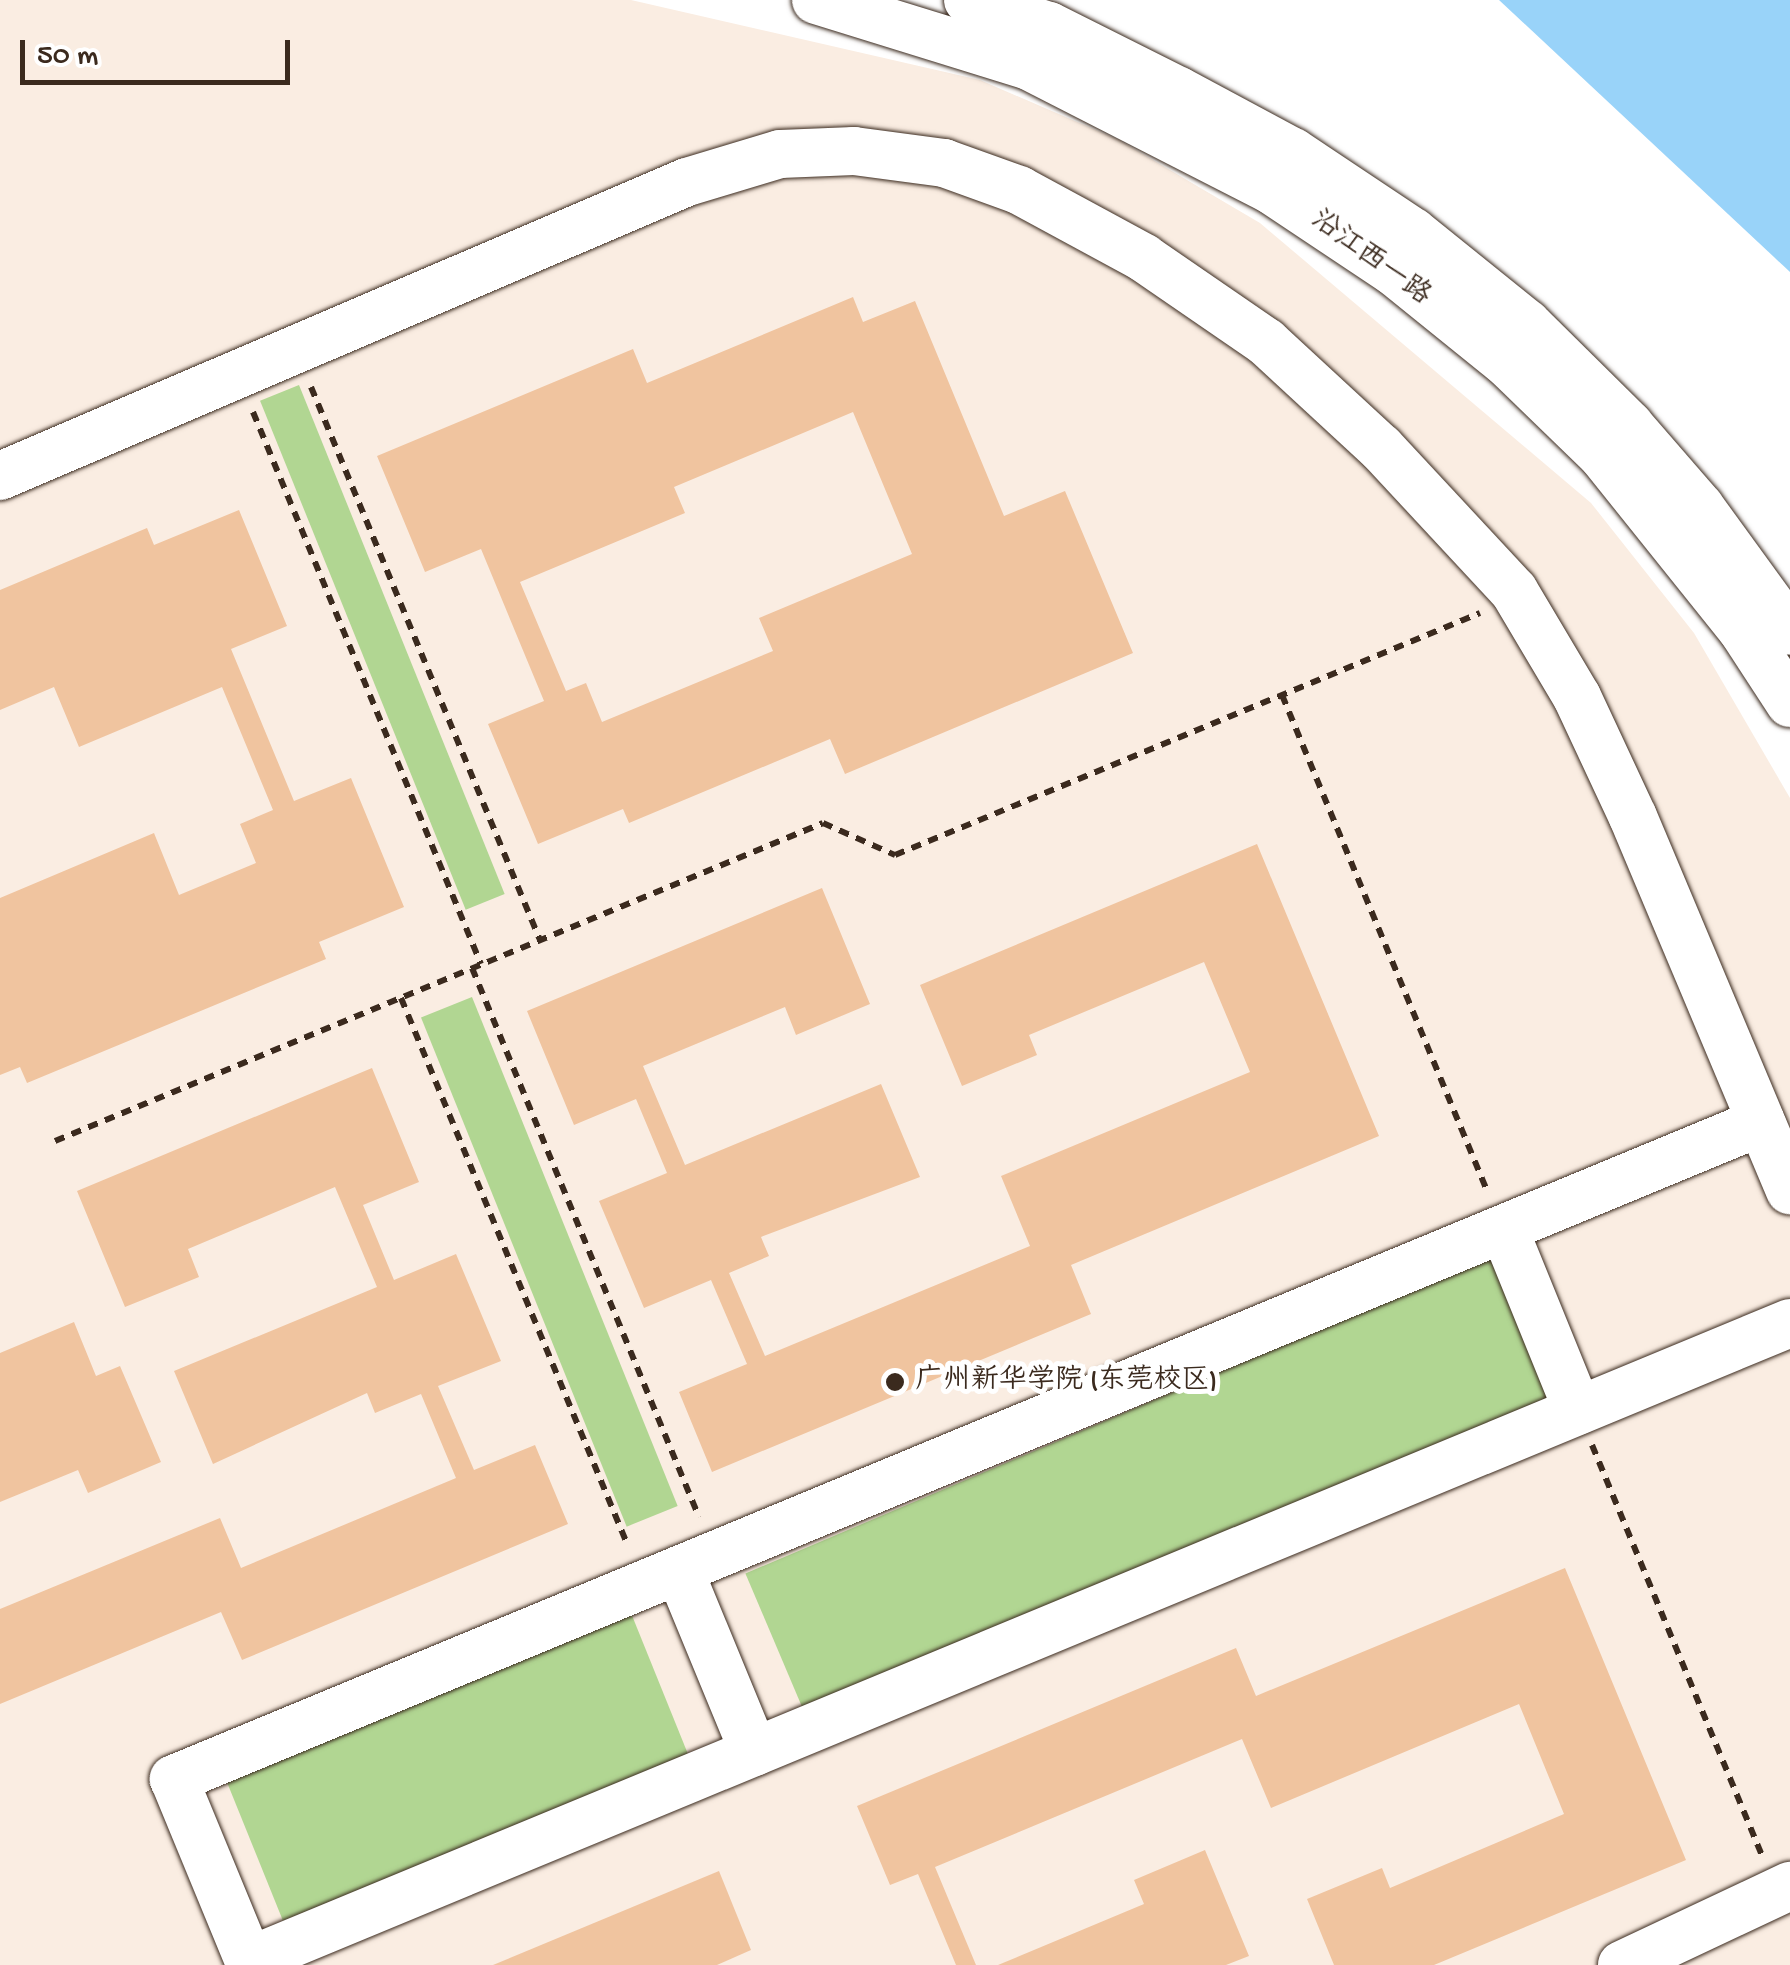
<!DOCTYPE html>
<meta charset="utf-8">
<style>
body{margin:0}
#map{position:relative;width:1790px;height:1965px;overflow:hidden;background:#fff;font-family:"Gochi Hand","LXGW WenKai TC",sans-serif}
div>[style]{position:absolute}
.built>*{inset:0;background:#faede2}
.green>*{inset:0;background:#b1d692;transform-origin:0 0}
.water>*{inset:0;background:#99d3f9}
.building>*{inset:0;background:#f0c49f}
.path>*{height:6px;margin-top:-3px;transform-origin:0;background:repeating-linear-gradient(90deg,#3b2a1e 0 10px,transparent 0 18px)}
.roads{filter:drop-shadow(0 0 2px #3b2a1e) drop-shadow(0 0 2px #3b2a1e)}
.minor>*{height:48px;margin:-24px;padding:0 24px;transform-origin:24px;border-radius:24px;background:#fff}
.dots>*{width:28px;height:28px;translate:-50% -50%;box-sizing:border-box;border:5px solid #fff;border-radius:50%}
span{translate:-50% -50%;white-space:nowrap;text-align:center;line-height:1.15;-webkit-text-stroke:10px #fff;paint-order:stroke}
.street-label{font-size:28px;color:#3b2a1e}
.poi-label{font-size:28px;color:#3b2a1e}
.left{translate:0 -50%;text-align:left}
.scale{position:absolute;left:20px;top:40px;width:270px;height:45px;box-sizing:border-box;border:5px solid #3b2a1e;border-top:0;padding-left:12px;font-size:30px;line-height:35px;white-space:nowrap;color:#3b2a1e;-webkit-text-stroke:8px #fff;paint-order:stroke}
</style>
<div id="map">
<div class="built">
<i style="clip-path:polygon(0 0,631px 0,980px 80px,1119px 140px,1260px 223px,1591px 503px,1694px 633px,1790px 798px,1790px 1965px,0 1965px)"></i>
</div>
<div class="green">
<i style="left:299px;top:385px;width:549px;height:42px;rotate:68deg"></i>
<i style="left:472px;top:997px;width:549px;height:55px;rotate:68deg"></i>
<i style="left:1491px;top:1257px;width:154px;height:810px;rotate:67deg"></i>
<i style="left:631px;top:1613px;width:155px;height:438px;rotate:68deg"></i>
</div>
<div class="water">
<i style="clip-path:polygon(1499px 0,1790px 0,1790px 272px)"></i>
</div>
<div class="building">
<i style="clip-path:polygon(evenodd,853px 297px,863px 322px,915px 301px,1004px 516px,1065px 491px,1133px 653px,845px 774px,830px 739px,629px 823px,623px 809px,538px 844px,488px 724px,544px 701px,481px 549px,425px 572px,377px 456px,633px 349px,647px 383px,853px 297px,853px 412px,912px 554px,759px 618px,773px 651px,602px 722px,586px 683px,566px 691px,520px 582px,685px 513px,674px 487px,853px 412px)"></i>
<i style="clip-path:polygon(239px 510px,287px 626px,231px 649px,294px 801px,351px 778px,404px 907px,319px 942px,326px 959px,27px 1083px,20px 1067px,0 1075px,0 898px,154px 833px,179px 895px,256px 863px,240px 824px,273px 810px,222px 687px,79px 747px,54px 687px,0 710px,0 590px,147px 528px,154px 545px)"></i>
<i style="clip-path:polygon(1257px 844px,1379px 1136px,1071px 1265px,1091px 1314px,712px 1472px,679px 1392px,747px 1364px,711px 1280px,644px 1308px,599px 1201px,667px 1173px,636px 1099px,574px 1125px,527px 1011px,822px 888px,870px 1004px,796px 1035px,785px 1007px,643px 1066px,685px 1165px,881px 1084px,920px 1177px,761px 1237px,769px 1256px,729px 1273px,765px 1356px,1030px 1246px,1001px 1176px,1250px 1072px,1204px 962px,1029px 1035px,1037px 1055px,962px 1086px,920px 985px)"></i>
<i style="clip-path:polygon(372px 1068px,419px 1182px,363px 1205px,394px 1280px,456px 1254px,501px 1361px,438px 1386px,474px 1470px,535px 1445px,568px 1524px,242px 1660px,221px 1612px,0 1704px,0 1609px,220px 1518px,241px 1568px,456px 1478px,421px 1394px,375px 1413px,367px 1393px,213px 1464px,174px 1371px,377px 1287px,335px 1187px,188px 1249px,199px 1277px,125px 1307px,77px 1191px)"></i>
<i style="clip-path:polygon(74px 1322px,96px 1376px,120px 1366px,161px 1462px,88px 1493px,78px 1470px,0 1502px,0 1353px)"></i>
<i style="clip-path:polygon(1565px 1568px,1686px 1860px,1434px 1965px,1334px 1965px,1307px 1899px,1382px 1868px,1390px 1888px,1564px 1814px,1519px 1704px,1271px 1808px,1242px 1739px,935px 1867px,976px 1965px,956px 1965px,918px 1874px,890px 1885px,857px 1806px,1236px 1648px,1256px 1696px)"></i>
<i style="clip-path:polygon(1205px 1850px,1249px 1956px,1226px 1965px,998px 1965px,1144px 1904px,1134px 1880px)"></i>
<i style="clip-path:polygon(719px 1871px,751px 1950px,717px 1965px,493px 1965px)"></i>
</div>
<div class="path">
<i style="left:311px;top:387px;width:599px;rotate:67.51deg"></i>
<i style="left:253px;top:412px;width:597px;rotate:67.56deg"></i>
<i style="left:1282px;top:695px;width:539px;rotate:67.53deg"></i>
<i style="left:472px;top:968px;width:594px;rotate:67.54deg"></i>
<i style="left:401px;top:998px;width:593px;rotate:67.5deg"></i>
<i style="left:55px;top:1141px;width:831px;rotate:-22.49deg"></i>
<i style="left:823px;top:823px;width:79px;rotate:24deg"></i>
<i style="left:895px;top:855px;width:633px;rotate:-22.47deg"></i>
<i style="left:1592px;top:1445px;width:443px;rotate:67.5deg"></i>
</div>
<div class="roads">
<div class="minor">
<i style="left:816px;top:0;width:223px;rotate:17.2deg"></i>
<i style="left:1029px;top:66px;width:274px;rotate:27.1deg"></i>
<i style="left:1273px;top:191px;width:144px;rotate:33.7deg"></i>
<i style="left:1393px;top:271px;width:146px;rotate:38.9deg"></i>
<i style="left:1507px;top:363px;width:132px;rotate:44.1deg"></i>
<i style="left:1602px;top:455px;width:226px;rotate:51.3deg"></i>
<i style="left:1743px;top:631px;width:86px;rotate:56.9deg"></i>
<i style="left:968px;top:0;width:85px;rotate:17.8deg"></i>
<i style="left:1049px;top:26px;width:145px;rotate:26.6deg"></i>
<i style="left:1179px;top:91px;width:129px;rotate:28.2deg"></i>
<i style="left:1293px;top:152px;width:144px;rotate:33.7deg"></i>
<i style="left:1413px;top:232px;width:146px;rotate:38.9deg"></i>
<i style="left:1527px;top:324px;width:144px;rotate:44.7deg"></i>
<i style="left:1629px;top:425px;width:108px;rotate:49.1deg"></i>
<i style="left:1700px;top:507px;width:153px;rotate:54deg"></i>
<i style="left:0;top:476px;width:747px;rotate:-23.17deg"></i>
<i style="left:687px;top:182px;width:97px;rotate:-16.8deg"></i>
<i style="left:780px;top:154px;width:74px;rotate:-2.3deg"></i>
<i style="left:854px;top:151px;width:91px;rotate:7.6deg"></i>
<i style="left:944px;top:163px;width:80px;rotate:19.8deg"></i>
<i style="left:1019px;top:190px;width:142px;rotate:28.5deg"></i>
<i style="left:1144px;top:258px;width:148px;rotate:34.5deg"></i>
<i style="left:1266px;top:342px;width:156px;rotate:42.7deg"></i>
<i style="left:1381px;top:448px;width:195px;rotate:47.1deg"></i>
<i style="left:1514px;top:591px;width:123px;rotate:59.3deg"></i>
<i style="left:1577px;top:697px;width:132px;rotate:65deg"></i>
<i style="left:1633px;top:817px;width:405px;rotate:67.2deg"></i>
<i style="left:1761px;top:1122px;width:1718px;rotate:157.51deg"></i>
<i style="left:174px;top:1779px;width:197px;rotate:67.6deg"></i>
<i style="left:249px;top:1961px;width:1668px;rotate:-22.49deg"></i>
<i style="left:1504px;top:1229px;width:196px;rotate:67.9deg"></i>
<i style="left:679px;top:1570px;width:197px;rotate:67.6deg"></i>
<i style="left:1622px;top:1965px;width:186px;rotate:-25.2deg"></i>
</div>
</div>
<div class="dots">
<i style="left:895px;top:1382px;background:#3b2a1e"></i>
</div>
<div class="street-label">
<span style="left:1370px;top:259px;rotate:36deg">沿江西一路</span>
</div>
<div class="poi-label">
<span class="left" style="left:915px;top:1382px">广州新华学院 (东莞校区)</span>
</div>
<div class="scale">50 m</div>
</div>
